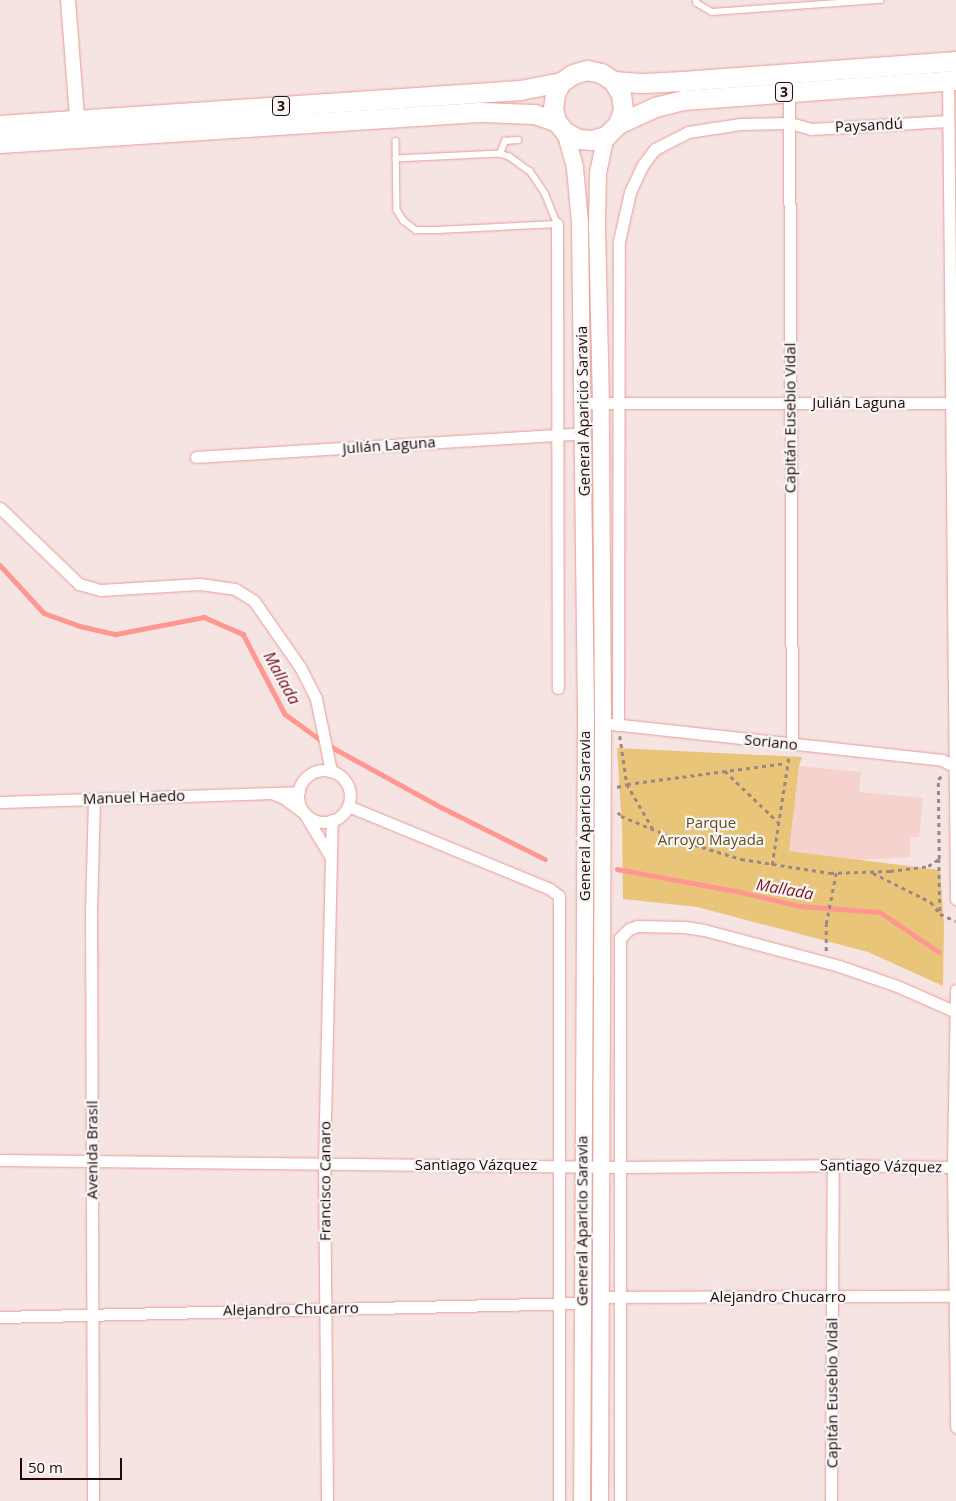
<!DOCTYPE html>
<meta charset="utf-8">
<style>
body{margin:0}
#map{position:relative;width:956px;height:1501px;overflow:hidden;background:#f5e4e2;font-family:"Open Sans",sans-serif}
div>[style]{position:absolute}
.built>*{inset:0;background:#f6d2ce}
.green>*{inset:0;background:#e9c579}
.stream>*{height:4.5px;margin:-2.25px;padding:0 2.25px;transform-origin:2.25px;border-radius:2.25px;background:#fe978f}
.path>*{height:2.5px;margin-top:-1.25px;transform-origin:0;background:repeating-linear-gradient(90deg,#9c8785 0 4px,transparent 0 8px)}
.roads{filter:drop-shadow(0 0 1px #e99d96) drop-shadow(0 0 1px #e99d96)}
.service>*{height:5.5px;margin:-2.75px;padding:0 2.75px;transform-origin:2.75px;border-radius:2.75px;background:#fff}
.minor>*{height:11px;margin:-5.5px;padding:0 5.5px;transform-origin:5.5px;border-radius:5.5px;background:#fff}
.minor>.ring{margin:-5.5px;padding:0;box-sizing:content-box;background:none;border:11px solid #fff;border-radius:50%}
.tertiary>*{height:14px;margin:-7px;padding:0 7px;transform-origin:7px;border-radius:7px;background:#fff}
.secondary>*{height:16px;margin:-8px;padding:0 8px;transform-origin:8px;border-radius:8px;background:#fff}
.trunk>*{height:19px;margin:-9.5px;padding:0 9.5px;transform-origin:9.5px;border-radius:9.5px;background:#fff}
span{translate:-50% -50%;white-space:nowrap;text-align:center;line-height:1.15;-webkit-text-stroke:4.5px #f6f6f6;paint-order:stroke}
.shield-label span{padding:1px 4px;background:#f6f6f6;border:1px solid;border-radius:4px;-webkit-text-stroke-width:0}
.shield-label{font-size:14px;color:#240908;font-weight:700}
.street-label{font-size:15px;color:#240908}
.park-label{font-size:15px;color:#644d19}
.water-label{font-size:16px;color:#840d17;font-style:italic}
.scale{position:absolute;left:20px;top:1458px;width:102px;height:22px;box-sizing:border-box;border:2px solid #240908;border-top:0;padding-left:6px;font-size:15px;line-height:18px;white-space:nowrap;color:#240908;-webkit-text-stroke:4px #f6f6f6;paint-order:stroke}
</style>
<div id="map">
<div class="built">
<i style="clip-path:polygon(799px 766px,861px 772px,859px 792px,923px 798px,919px 837px,910px 837px,910px 857px,858px 860px,789px 851px)"></i>
</div>
<div class="green">
<i style="clip-path:polygon(617px 748px,802px 757px,799px 766px,789px 851px,940px 870px,944px 925px,943px 986px,868px 952px,697px 907px,623px 899px,622px 827px)"></i>
</div>
<div class="stream">
<i style="left:0;top:565px;width:65px;rotate:47.5deg"></i>
<i style="left:44px;top:613px;width:38px;rotate:20deg"></i>
<i style="left:80px;top:626px;width:37px;rotate:13deg"></i>
<i style="left:116px;top:634px;width:90px;rotate:-10.9deg"></i>
<i style="left:204px;top:617px;width:43px;rotate:23.6deg"></i>
<i style="left:243px;top:634px;width:90px;rotate:62.3deg"></i>
<i style="left:285px;top:714px;width:46px;rotate:36.1deg"></i>
<i style="left:328px;top:745px;width:129px;rotate:28.8deg"></i>
<i style="left:441px;top:807px;width:116px;rotate:26.6deg"></i>
<i style="left:617px;top:869px;width:121px;rotate:10.5deg"></i>
<i style="left:736px;top:891px;width:66px;rotate:13.2deg"></i>
<i style="left:800px;top:906px;width:80px;rotate:4.3deg"></i>
<i style="left:880px;top:912px;width:71px;rotate:34.1deg"></i>
</div>
<div class="path">
<i style="left:620px;top:736px;width:49px;rotate:81.7deg"></i>
<i style="left:627px;top:784px;width:52px;rotate:60deg"></i>
<i style="left:725px;top:771px;width:74px;rotate:43.9deg"></i>
<i style="left:617px;top:787px;width:10px;rotate:-17deg"></i>
<i style="left:627px;top:784px;width:160px;rotate:-7.5deg"></i>
<i style="left:618px;top:812px;width:5px;rotate:53deg"></i>
<i style="left:621px;top:816px;width:63px;rotate:22.5deg"></i>
<i style="left:679px;top:840px;width:65px;rotate:17deg"></i>
<i style="left:741px;top:859px;width:90px;rotate:8.9deg"></i>
<i style="left:830px;top:873px;width:60px;rotate:-1.9deg"></i>
<i style="left:890px;top:871px;width:38px;rotate:-7deg"></i>
<i style="left:928px;top:866px;width:13px;rotate:-32deg"></i>
<i style="left:939px;top:859px;width:80px;rotate:-90.7deg"></i>
<i style="left:938px;top:779px;width:5px;rotate:-37deg"></i>
<i style="left:939px;top:859px;width:54px;rotate:88.9deg"></i>
<i style="left:772px;top:865px;width:111px;rotate:-81.2deg"></i>
<i style="left:873px;top:873px;width:65px;rotate:26.6deg"></i>
<i style="left:931px;top:902px;width:15px;rotate:53deg"></i>
<i style="left:940px;top:914px;width:17px;rotate:24deg"></i>
<i style="left:826px;top:951px;width:27px;rotate:-90deg"></i>
<i style="left:826px;top:924px;width:52px;rotate:-78.9deg"></i>
</div>
<div class="roads">
<div class="service">
<i style="left:696px;top:0;width:3px;rotate:72deg"></i>
<i style="left:697px;top:3px;width:17px;rotate:31deg"></i>
<i style="left:712px;top:12px;width:169px;rotate:-4.1deg"></i>
<i style="left:396px;top:141px;width:69px;rotate:89.2deg"></i>
<i style="left:397px;top:210px;width:13px;rotate:58deg"></i>
<i style="left:404px;top:221px;width:15px;rotate:37deg"></i>
<i style="left:416px;top:230px;width:22px"></i>
<i style="left:438px;top:230px;width:119px;rotate:-2.9deg"></i>
<i style="left:557px;top:224px;width:32px;rotate:-112deg"></i>
<i style="left:545px;top:194px;width:27px;rotate:-124deg"></i>
<i style="left:530px;top:172px;width:26px;rotate:-144deg"></i>
<i style="left:509px;top:157px;width:9px;rotate:-162deg"></i>
<i style="left:500px;top:154px;width:104px;rotate:177.2deg"></i>
<i style="left:500px;top:154px;width:14px;rotate:-69deg"></i>
<i style="left:505px;top:141px;width:13px;rotate:-4deg"></i>
</div>
<div class="minor">
<i style="left:948px;top:80px;width:819px;rotate:89.44deg"></i>
<i style="left:789px;top:92px;width:652px;rotate:89.74deg"></i>
<i style="left:557px;top:224px;width:464px;rotate:89.9deg"></i>
<i style="left:583px;top:403px;width:373px"></i>
<i style="left:196px;top:457px;width:388px;rotate:-3.5deg"></i>
<i style="left:0;top:508px;width:110px;rotate:43.9deg"></i>
<i style="left:79px;top:584px;width:22px;rotate:16deg"></i>
<i style="left:100px;top:590px;width:100px;rotate:-3.4deg"></i>
<i style="left:200px;top:584px;width:35px;rotate:8deg"></i>
<i style="left:235px;top:589px;width:22px;rotate:32deg"></i>
<i style="left:254px;top:601px;width:80px;rotate:55.1deg"></i>
<i style="left:300px;top:667px;width:36px;rotate:63deg"></i>
<i style="left:316px;top:699px;width:74px;rotate:78.2deg"></i>
<i style="left:612px;top:724px;width:332px;rotate:6.2deg"></i>
<i style="left:942px;top:760px;width:16px;rotate:27deg"></i>
<i style="left:618px;top:725px;width:484px;rotate:-89.9deg"></i>
<i style="left:619px;top:241px;width:50px;rotate:-77.3deg"></i>
<i style="left:630px;top:192px;width:29px;rotate:-65deg"></i>
<i style="left:642px;top:166px;width:21px;rotate:-53deg"></i>
<i style="left:655px;top:149px;width:37px;rotate:-27deg"></i>
<i style="left:688px;top:132px;width:53px;rotate:-8.7deg"></i>
<i style="left:740px;top:124px;width:50px;rotate:-1.1deg"></i>
<i style="left:790px;top:123px;width:22px;rotate:16deg"></i>
<i style="left:811px;top:129px;width:137px;rotate:-3.3deg"></i>
<i class="ring" style="left:298px;top:770px;width:41px;height:41px"></i>
<i style="left:274px;top:794px;width:11px;rotate:22deg"></i>
<i style="left:284px;top:798px;width:25px;rotate:37deg"></i>
<i style="left:304px;top:813px;width:50px;rotate:58.8deg"></i>
<i style="left:0;top:802px;width:299px;rotate:-1.9deg"></i>
<i style="left:348px;top:806px;width:218px;rotate:22.3deg"></i>
<i style="left:550px;top:889px;width:11px;rotate:38deg"></i>
<i style="left:559px;top:896px;width:605px;rotate:90deg"></i>
<i style="left:956px;top:990px;width:177px;rotate:91deg"></i>
<i style="left:953px;top:1167px;width:260px;rotate:89.3deg"></i>
<i style="left:0;top:1160px;width:621px;rotate:0.65deg"></i>
<i style="left:621px;top:1167px;width:212px;rotate:-0.5deg"></i>
<i style="left:833px;top:1165px;width:120px;rotate:1deg"></i>
<i style="left:600px;top:1297px;width:355px;rotate:-0.2deg"></i>
<i style="left:0;top:1317px;width:582px;rotate:-1.38deg"></i>
<i style="left:93px;top:1501px;width:588px;rotate:-90.19deg"></i>
<i style="left:91px;top:913px;width:114px;rotate:-88.5deg"></i>
<i style="left:327px;top:1501px;width:337px;rotate:-90.5deg"></i>
<i style="left:324px;top:1164px;width:344px;rotate:-88.7deg"></i>
<i style="left:620px;top:1501px;width:563px;rotate:-90deg"></i>
<i style="left:620px;top:938px;width:13px;rotate:-45deg"></i>
<i style="left:629px;top:929px;width:9px;rotate:-21deg"></i>
<i style="left:637px;top:926px;width:48px;rotate:1.2deg"></i>
<i style="left:685px;top:927px;width:19px;rotate:9deg"></i>
<i style="left:704px;top:930px;width:140px;rotate:14.9deg"></i>
<i style="left:839px;top:966px;width:61px;rotate:19deg"></i>
<i style="left:897px;top:986px;width:64px;rotate:23.8deg"></i>
<i style="left:831px;top:1501px;width:336px;rotate:-89.7deg"></i>
</div>
<div class="tertiary">
<i style="left:68px;top:0;width:129px;rotate:85.6deg"></i>
</div>
<div class="secondary">
<i style="left:565px;top:132px;width:37px;rotate:74deg"></i>
<i style="left:575px;top:168px;width:55px;rotate:84.8deg"></i>
<i style="left:580px;top:223px;width:498px;rotate:89.3deg"></i>
<i style="left:586px;top:721px;width:780px;rotate:90.29deg"></i>
<i style="left:600px;top:1501px;width:778px;rotate:-89.78deg"></i>
<i style="left:603px;top:723px;width:320px;rotate:-90.4deg"></i>
<i style="left:601px;top:403px;width:181px;rotate:-91.3deg"></i>
<i style="left:597px;top:222px;width:49px;rotate:-88.8deg"></i>
<i style="left:598px;top:173px;width:38px;rotate:-78deg"></i>
</div>
<div class="trunk">
<i style="left:613px;top:81px;width:31px;rotate:4deg"></i>
<i style="left:644px;top:83px;width:39px;rotate:-3deg"></i>
<i style="left:683px;top:81px;width:274px;rotate:-4.2deg"></i>
<i style="left:618px;top:124px;width:15px;rotate:-70deg"></i>
<i style="left:623px;top:110px;width:16px;rotate:-97deg"></i>
<i style="left:621px;top:94px;width:15px;rotate:-122deg"></i>
<i style="left:613px;top:81px;width:14px;rotate:-146deg"></i>
<i style="left:601px;top:73px;width:14px;rotate:-168deg"></i>
<i style="left:587px;top:70px;width:15px;rotate:164deg"></i>
<i style="left:573px;top:74px;width:14px;rotate:146deg"></i>
<i style="left:561px;top:82px;width:13px;rotate:117deg"></i>
<i style="left:555px;top:94px;width:14px;rotate:98deg"></i>
<i style="left:553px;top:108px;width:13px;rotate:77deg"></i>
<i style="left:556px;top:121px;width:14px;rotate:51deg"></i>
<i style="left:565px;top:132px;width:15px;rotate:28deg"></i>
<i style="left:578px;top:139px;width:14px;rotate:4deg"></i>
<i style="left:592px;top:140px;width:15px;rotate:-16deg"></i>
<i style="left:606px;top:136px;width:17px;rotate:-45deg"></i>
<i style="left:618px;top:124px;width:41px;rotate:-24.7deg"></i>
<i style="left:655px;top:107px;width:29px;rotate:-14deg"></i>
<i style="left:683px;top:100px;width:274px;rotate:-4.2deg"></i>
<i style="left:0;top:125px;width:521px;rotate:-3.85deg"></i>
<i style="left:520px;top:90px;width:42px;rotate:-11deg"></i>
<i style="left:0;top:143px;width:483px;rotate:-3.7deg"></i>
<i style="left:482px;top:112px;width:52px;rotate:2.2deg"></i>
<i style="left:534px;top:114px;width:23px;rotate:18deg"></i>
</div>
</div>
<div class="shield-label">
<span style="left:784px;top:92px">3</span>
<span style="left:281px;top:106px">3</span>
</div>
<div class="street-label">
<span style="left:869px;top:125px;rotate:-3deg">Paysandú</span>
<span style="left:859px;top:403px">Julián Laguna</span>
<span style="left:583px;top:411px;rotate:-91deg">General Aparicio Saravia</span>
<span style="left:790px;top:418px;rotate:-90deg">Capitán Eusebio Vidal</span>
<span style="left:389px;top:445px;rotate:-4deg">Julián Laguna</span>
<span style="left:771px;top:742px;rotate:6deg">Soriano</span>
<span style="left:134px;top:797px;rotate:-2deg">Manuel Haedo</span>
<span style="left:585px;top:816px;rotate:-90deg">General Aparicio Saravia</span>
<span style="left:92px;top:1150px;rotate:-90deg">Avenida Brasil</span>
<span style="left:476px;top:1165px">Santiago Vázquez</span>
<span style="left:881px;top:1166px;rotate:1deg">Santiago Vázquez</span>
<span style="left:325px;top:1181px;rotate:-90deg">Francisco Canaro</span>
<span style="left:582px;top:1221px;rotate:-90deg">General Aparicio Saravia</span>
<span style="left:778px;top:1297px">Alejandro Chucarro</span>
<span style="left:291px;top:1309px;rotate:-1deg">Alejandro Chucarro</span>
<span style="left:832px;top:1393px;rotate:-90deg">Capitán Eusebio Vidal</span>
</div>
<div class="park-label">
<span style="left:711px;top:831px">Parque<br>Arroyo Mayada</span>
</div>
<div class="water-label">
<span style="left:282px;top:678px;rotate:61deg">Mallada</span>
<span style="left:785px;top:889px;rotate:10deg">Mallada</span>
</div>
<div class="scale">50 m</div>
</div>
